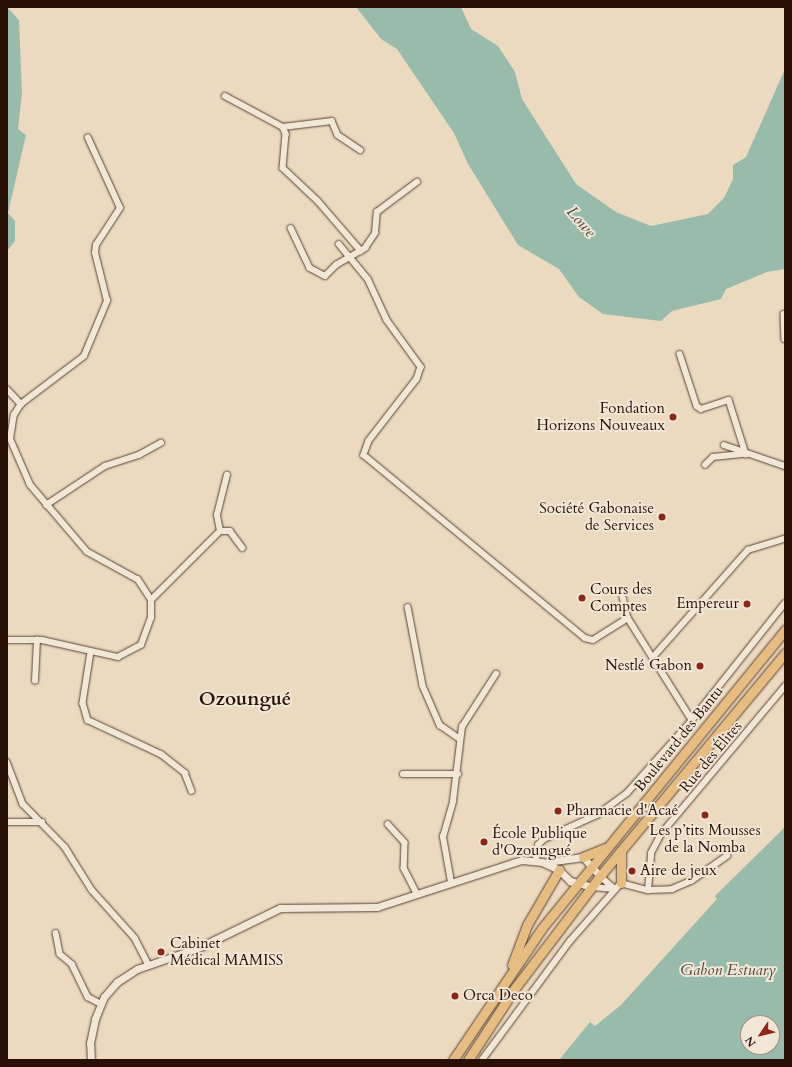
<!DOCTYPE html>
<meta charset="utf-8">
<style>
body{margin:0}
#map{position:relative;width:792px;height:1067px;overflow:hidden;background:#ebd9c0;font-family:Cardo,serif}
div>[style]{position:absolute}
.water>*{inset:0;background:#99bbac}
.roads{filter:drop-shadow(0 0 1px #5a4234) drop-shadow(0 0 1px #5a4234)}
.minor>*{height:5.5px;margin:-2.75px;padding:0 2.75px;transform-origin:2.75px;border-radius:2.75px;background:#f2e6d6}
.tertiary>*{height:7px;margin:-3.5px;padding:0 3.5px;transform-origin:3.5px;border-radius:3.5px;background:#f2e6d6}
.trunk>*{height:9px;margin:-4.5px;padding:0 4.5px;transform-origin:4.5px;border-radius:4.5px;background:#e6bc80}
.dots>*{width:11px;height:11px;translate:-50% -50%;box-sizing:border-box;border:2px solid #f2e6d6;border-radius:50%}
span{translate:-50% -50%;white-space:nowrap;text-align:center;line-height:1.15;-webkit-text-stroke:4px #f2e6d6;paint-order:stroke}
.poi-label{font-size:15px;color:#291006}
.right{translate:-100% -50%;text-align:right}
.left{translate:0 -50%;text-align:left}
.street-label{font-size:15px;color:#291006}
.water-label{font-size:16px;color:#504c40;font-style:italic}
.district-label{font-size:19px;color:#291006;font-weight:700}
.frame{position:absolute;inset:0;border:8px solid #291006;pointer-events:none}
.north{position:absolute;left:740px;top:1015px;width:40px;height:40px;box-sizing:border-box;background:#f2e6d6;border:1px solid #a29083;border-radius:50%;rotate:235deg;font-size:11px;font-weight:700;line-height:16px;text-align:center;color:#291006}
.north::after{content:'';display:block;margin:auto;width:14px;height:18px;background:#8f2418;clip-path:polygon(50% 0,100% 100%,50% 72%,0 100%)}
</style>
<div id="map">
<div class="water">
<i style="clip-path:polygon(7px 7px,19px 20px,22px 93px,18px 129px,26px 135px,8px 213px,15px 221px,15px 241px,7px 251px)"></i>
<i style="clip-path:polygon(356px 7px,461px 7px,471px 29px,498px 46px,515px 72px,522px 99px,576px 184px,616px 212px,651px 226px,708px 214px,724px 198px,733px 179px,733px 165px,746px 157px,785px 69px,785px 269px,767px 272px,726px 289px,721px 299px,672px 311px,661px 321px,603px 314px,579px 297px,559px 269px,518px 245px,468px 164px,454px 133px,397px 49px,381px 39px)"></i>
<i style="clip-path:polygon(evenodd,785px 827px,785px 1060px,559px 1060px,590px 1022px,595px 1026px,621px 1005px,717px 899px,715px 896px,785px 827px,748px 1023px,772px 1023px,772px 1047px,748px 1047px,748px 1023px)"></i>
</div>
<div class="roads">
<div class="minor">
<i style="left:225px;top:96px;width:66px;rotate:28.1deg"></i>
<i style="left:283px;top:127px;width:8px;rotate:67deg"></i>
<i style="left:286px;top:134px;width:34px;rotate:95deg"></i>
<i style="left:283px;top:168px;width:48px;rotate:43.3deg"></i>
<i style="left:318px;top:201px;width:66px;rotate:49.3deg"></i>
<i style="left:283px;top:127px;width:49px;rotate:-7deg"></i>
<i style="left:332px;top:121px;width:15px;rotate:67deg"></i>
<i style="left:338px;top:135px;width:27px;rotate:34deg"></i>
<i style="left:291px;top:228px;width:44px;rotate:64.6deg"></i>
<i style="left:310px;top:268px;width:17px;rotate:28deg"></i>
<i style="left:325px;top:276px;width:16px;rotate:-45deg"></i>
<i style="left:336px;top:265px;width:34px;rotate:-30deg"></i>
<i style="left:365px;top:248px;width:18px;rotate:-56deg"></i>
<i style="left:375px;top:233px;width:21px;rotate:-85deg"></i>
<i style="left:377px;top:212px;width:50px;rotate:-36.9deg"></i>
<i style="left:339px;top:244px;width:45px;rotate:50.4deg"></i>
<i style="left:368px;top:279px;width:45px;rotate:65.1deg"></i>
<i style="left:387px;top:320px;width:58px;rotate:54.1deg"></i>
<i style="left:421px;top:367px;width:13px;rotate:108deg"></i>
<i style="left:417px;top:379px;width:78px;rotate:127.7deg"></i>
<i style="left:369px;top:441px;width:15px;rotate:110deg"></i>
<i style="left:364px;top:455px;width:287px;rotate:39.6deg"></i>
<i style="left:585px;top:638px;width:8px;rotate:14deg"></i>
<i style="left:593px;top:640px;width:41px;rotate:-32.2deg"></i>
<i style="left:784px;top:314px;width:25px;rotate:88deg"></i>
<i style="left:680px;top:354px;width:55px;rotate:71.9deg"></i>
<i style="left:697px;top:406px;width:5px;rotate:37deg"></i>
<i style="left:701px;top:409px;width:29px;rotate:-18deg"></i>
<i style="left:729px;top:400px;width:57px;rotate:72.5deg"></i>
<i style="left:7px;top:389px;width:21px;rotate:47deg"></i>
<i style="left:724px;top:445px;width:65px;rotate:19deg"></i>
<i style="left:705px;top:465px;width:11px;rotate:-45deg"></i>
<i style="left:713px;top:457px;width:31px;rotate:-6deg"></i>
<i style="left:46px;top:505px;width:71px;rotate:-33.5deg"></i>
<i style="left:105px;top:466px;width:36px;rotate:-18deg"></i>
<i style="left:139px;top:455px;width:25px;rotate:-29deg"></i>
<i style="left:220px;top:531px;width:16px;rotate:-101deg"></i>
<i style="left:217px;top:515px;width:41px;rotate:-76deg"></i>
<i style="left:623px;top:597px;width:22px;rotate:77deg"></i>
<i style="left:628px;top:618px;width:120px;rotate:57.9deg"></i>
<i style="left:151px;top:600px;width:98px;rotate:-45deg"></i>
<i style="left:220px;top:531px;width:10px"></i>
<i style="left:230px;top:531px;width:21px;rotate:53deg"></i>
<i style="left:408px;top:607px;width:80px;rotate:79.2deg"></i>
<i style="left:423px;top:686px;width:43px;rotate:66.4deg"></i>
<i style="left:440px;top:725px;width:24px;rotate:35deg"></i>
<i style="left:7px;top:640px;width:35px"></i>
<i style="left:42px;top:640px;width:78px;rotate:12.6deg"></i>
<i style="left:118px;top:657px;width:26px;rotate:-28deg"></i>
<i style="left:141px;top:645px;width:29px;rotate:-70deg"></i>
<i style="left:151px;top:618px;width:18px;rotate:-90deg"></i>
<i style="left:151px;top:600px;width:24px;rotate:-123deg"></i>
<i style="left:138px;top:580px;width:58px;rotate:-151.2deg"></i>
<i style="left:87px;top:552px;width:88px;rotate:-130.4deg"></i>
<i style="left:30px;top:485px;width:50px;rotate:-113.5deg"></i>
<i style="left:10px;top:439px;width:24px;rotate:-81deg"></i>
<i style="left:14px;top:415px;width:13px;rotate:-58deg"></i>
<i style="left:21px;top:404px;width:79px;rotate:-37.3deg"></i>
<i style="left:84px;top:356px;width:60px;rotate:-67.3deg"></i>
<i style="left:107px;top:301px;width:49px;rotate:-104deg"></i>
<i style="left:95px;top:253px;width:8px;rotate:-83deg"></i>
<i style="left:96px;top:245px;width:44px;rotate:-57deg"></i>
<i style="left:120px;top:208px;width:77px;rotate:-114.6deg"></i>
<i style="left:91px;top:652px;width:52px;rotate:98.9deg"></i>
<i style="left:83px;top:703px;width:18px;rotate:74deg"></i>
<i style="left:88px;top:720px;width:81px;rotate:25deg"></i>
<i style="left:161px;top:754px;width:31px;rotate:38deg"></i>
<i style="left:185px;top:773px;width:19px;rotate:69deg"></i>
<i style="left:653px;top:657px;width:143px;rotate:-48.4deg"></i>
<i style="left:748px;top:550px;width:39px;rotate:-17deg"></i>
<i style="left:35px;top:681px;width:41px;rotate:-87.2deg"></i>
<i style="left:7px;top:762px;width:45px;rotate:69.1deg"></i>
<i style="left:23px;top:804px;width:60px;rotate:45.7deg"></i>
<i style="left:65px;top:847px;width:51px;rotate:57.9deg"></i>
<i style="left:92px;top:890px;width:64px;rotate:48.1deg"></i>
<i style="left:135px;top:938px;width:29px;rotate:63deg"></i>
<i style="left:403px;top:774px;width:55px"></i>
<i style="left:7px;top:822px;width:35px"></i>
<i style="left:388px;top:824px;width:25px;rotate:48deg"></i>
<i style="left:405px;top:843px;width:25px;rotate:92deg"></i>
<i style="left:404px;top:868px;width:29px;rotate:63deg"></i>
<i style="left:536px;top:860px;width:15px;rotate:-82deg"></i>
<i style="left:538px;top:845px;width:8px;rotate:-45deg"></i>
<i style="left:544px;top:839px;width:58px;rotate:-24.4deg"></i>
<i style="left:597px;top:815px;width:37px;rotate:-36deg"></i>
<i style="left:627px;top:793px;width:98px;rotate:-48.3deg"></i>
<i style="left:692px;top:720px;width:149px;rotate:-51.5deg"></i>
<i style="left:600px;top:876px;width:20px;rotate:41deg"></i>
<i style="left:451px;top:882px;width:46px;rotate:-100.1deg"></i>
<i style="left:443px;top:837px;width:37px;rotate:-74deg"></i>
<i style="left:453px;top:801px;width:75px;rotate:-83.1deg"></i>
<i style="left:462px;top:727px;width:63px;rotate:-57.3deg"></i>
<i style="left:592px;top:887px;width:23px;rotate:5deg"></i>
<i style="left:648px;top:890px;width:37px;rotate:-85deg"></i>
<i style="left:651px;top:853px;width:21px;rotate:-62deg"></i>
<i style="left:661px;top:834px;width:193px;rotate:-50deg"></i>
<i style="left:56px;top:933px;width:21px;rotate:79deg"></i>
<i style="left:60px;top:954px;width:16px;rotate:40deg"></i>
<i style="left:72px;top:964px;width:37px;rotate:64deg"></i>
<i style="left:88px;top:997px;width:15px;rotate:28deg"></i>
<i style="left:482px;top:1060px;width:148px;rotate:-53.5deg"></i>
<i style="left:570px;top:941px;width:77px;rotate:-48.7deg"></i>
<i style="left:621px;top:883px;width:28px;rotate:15deg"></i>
<i style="left:648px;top:890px;width:24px;rotate:-2deg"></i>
<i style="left:672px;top:889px;width:21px;rotate:-23deg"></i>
<i style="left:691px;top:881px;width:44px;rotate:-34.8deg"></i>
</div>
<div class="tertiary">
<i style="left:547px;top:862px;width:36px;rotate:-8deg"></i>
<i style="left:583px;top:857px;width:25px;rotate:48deg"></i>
<i style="left:91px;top:1060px;width:17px;rotate:-93deg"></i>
<i style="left:90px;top:1043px;width:25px;rotate:-78deg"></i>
<i style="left:95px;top:1019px;width:24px;rotate:-68deg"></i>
<i style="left:104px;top:997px;width:20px;rotate:-49deg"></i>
<i style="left:117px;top:982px;width:24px;rotate:-33deg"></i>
<i style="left:137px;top:969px;width:67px;rotate:-19.2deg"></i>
<i style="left:200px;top:947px;width:89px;rotate:-26deg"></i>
<i style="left:280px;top:908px;width:97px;rotate:-0.6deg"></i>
<i style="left:377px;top:907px;width:152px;rotate:-18deg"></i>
<i style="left:522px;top:860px;width:20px;rotate:6deg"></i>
<i style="left:542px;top:862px;width:19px;rotate:25deg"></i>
<i style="left:559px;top:870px;width:16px;rotate:45deg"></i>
<i style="left:570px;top:881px;width:23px;rotate:15deg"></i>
</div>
<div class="trunk">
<i style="left:621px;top:851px;width:32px;rotate:90deg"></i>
<i style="left:583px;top:857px;width:24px;rotate:-22deg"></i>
<i style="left:512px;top:965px;width:43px;rotate:-69.4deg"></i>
<i style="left:527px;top:925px;width:64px;rotate:-59.8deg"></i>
<i style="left:453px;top:1060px;width:159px;rotate:-56deg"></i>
<i style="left:542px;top:928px;width:385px;rotate:-50.8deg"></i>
<i style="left:468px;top:1060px;width:86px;rotate:-56.9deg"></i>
<i style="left:515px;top:988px;width:141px;rotate:-52.8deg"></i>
<i style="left:600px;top:876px;width:290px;rotate:-50.3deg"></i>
</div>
</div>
<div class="dots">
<i style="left:673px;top:417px;background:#8f2418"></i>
<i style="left:662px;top:517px;background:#8f2418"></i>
<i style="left:582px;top:598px;background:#8f2418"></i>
<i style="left:747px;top:604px;background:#8f2418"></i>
<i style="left:700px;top:666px;background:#8f2418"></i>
<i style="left:558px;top:811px;background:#8f2418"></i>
<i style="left:705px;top:815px;background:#8f2418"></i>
<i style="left:484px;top:842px;background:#8f2418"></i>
<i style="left:632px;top:871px;background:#8f2418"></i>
<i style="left:161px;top:952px;background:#8f2418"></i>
<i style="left:455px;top:996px;background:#8f2418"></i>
</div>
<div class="poi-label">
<span class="right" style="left:665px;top:417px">Fondation<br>Horizons Nouveaux</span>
<span class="right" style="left:654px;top:517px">Société Gabonaise<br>de Services</span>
<span class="left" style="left:590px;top:598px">Cours des<br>Comptes</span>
<span class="right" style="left:739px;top:604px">Empereur</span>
<span class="right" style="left:692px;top:666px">Nestlé Gabon</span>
<span class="left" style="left:566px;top:811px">Pharmacie d'Acaé</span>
<span style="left:705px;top:839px">Les p’tits Mousses<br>de la Nomba</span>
<span class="left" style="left:492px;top:842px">École Publique<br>d'Ozoungué</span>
<span class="left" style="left:640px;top:871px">Aire de jeux</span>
<span class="left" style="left:170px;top:952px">Cabinet<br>Médical MAMISS</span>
<span class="left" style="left:463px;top:996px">Orca Deco</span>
</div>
<div class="street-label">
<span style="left:679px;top:739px;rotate:-51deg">Boulevard des Bantu</span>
<span style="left:711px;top:757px;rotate:-50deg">Rue des Élites</span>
</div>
<div class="water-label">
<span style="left:581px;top:222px;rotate:49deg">Lowe</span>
<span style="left:728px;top:970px">Gabon Estuary</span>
</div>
<div class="district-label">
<span style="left:245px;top:700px">Ozoungué</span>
</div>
<div class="frame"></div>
<div class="north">N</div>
</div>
